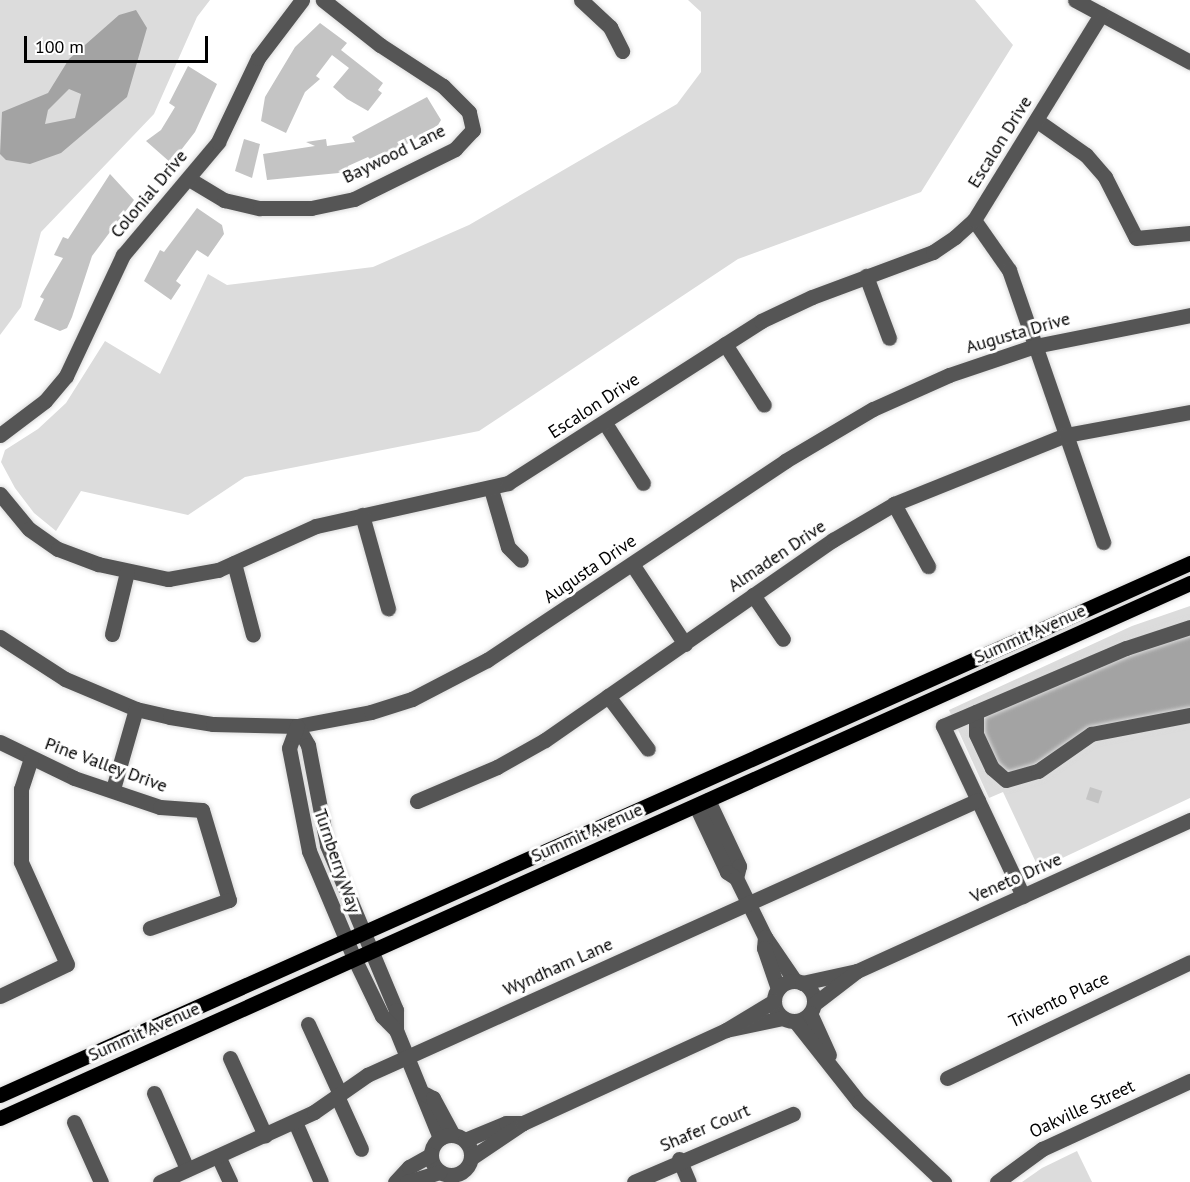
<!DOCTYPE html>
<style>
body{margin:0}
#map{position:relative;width:1190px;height:1182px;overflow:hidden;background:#fff;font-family:"PT Sans",sans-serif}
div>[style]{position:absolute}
.green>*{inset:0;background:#dcdcdc}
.water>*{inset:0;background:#a3a3a3}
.building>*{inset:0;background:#c4c4c4;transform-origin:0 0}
.roads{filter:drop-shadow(0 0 2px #dbdbdb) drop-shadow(0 0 2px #dbdbdb)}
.minor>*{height:15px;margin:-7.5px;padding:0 7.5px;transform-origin:7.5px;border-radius:7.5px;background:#555}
.minor>.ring{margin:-7.5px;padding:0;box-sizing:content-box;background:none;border:15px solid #555;border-radius:50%}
.major>*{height:15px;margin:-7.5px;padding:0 7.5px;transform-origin:7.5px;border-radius:7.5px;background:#000}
span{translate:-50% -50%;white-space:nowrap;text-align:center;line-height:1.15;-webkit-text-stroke:6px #fff;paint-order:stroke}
.street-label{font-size:18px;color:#000}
.scale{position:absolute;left:24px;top:36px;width:184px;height:27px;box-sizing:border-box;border:3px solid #000;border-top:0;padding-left:8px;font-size:18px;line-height:21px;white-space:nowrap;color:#000;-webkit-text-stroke:4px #fff;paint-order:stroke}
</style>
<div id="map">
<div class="green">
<i style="clip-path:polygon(0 0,210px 0,197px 17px,154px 114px,41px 232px,21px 307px,0 335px)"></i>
<i style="clip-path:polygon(688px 0,975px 0,1013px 45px,921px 192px,738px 259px,479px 431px,245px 477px,188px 515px,81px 491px,56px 531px,34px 513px,15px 488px,1px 462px,5px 450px,38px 429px,66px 403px,105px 341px,160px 374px,208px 274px,227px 285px,373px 267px,469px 225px,677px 104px,701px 72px,701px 12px)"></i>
<i style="clip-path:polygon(1190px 606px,1190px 798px,1039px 869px,1003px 792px,989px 798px,949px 710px,1132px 626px)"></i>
<i style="clip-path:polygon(1077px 1151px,1092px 1182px,1022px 1182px,1042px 1168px)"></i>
</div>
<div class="water">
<i style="clip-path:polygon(evenodd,136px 10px,147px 28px,127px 97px,61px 153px,30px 164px,6px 160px,0 154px,2px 112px,48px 93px,69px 59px,119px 15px,136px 10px,69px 89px,81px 94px,75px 118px,45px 124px,48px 110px,69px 89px)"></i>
<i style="clip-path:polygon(1190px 633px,1190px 711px,1067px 743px,1021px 773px,1001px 772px,980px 724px,990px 712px,1132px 650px)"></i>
</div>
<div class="building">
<i style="clip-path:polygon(320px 23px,347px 43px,341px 50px,383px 83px,378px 90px,382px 93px,368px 111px,347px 99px,333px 87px,349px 68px,332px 55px,316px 76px,320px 79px,305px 92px,286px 133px,261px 121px,265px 97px,295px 47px)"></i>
<i style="clip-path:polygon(188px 66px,217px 84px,195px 132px,171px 163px,146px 141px,161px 130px,175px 107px,169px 103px)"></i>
<i style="clip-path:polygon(427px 97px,441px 120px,438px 125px,374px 164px,368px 157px,348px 166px,349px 172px,267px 180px,263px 154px,315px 146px,306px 142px,326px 139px,327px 146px,355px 142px,352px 137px)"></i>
<i style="clip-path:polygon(244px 139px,260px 144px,252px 178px,235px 171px)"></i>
<i style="clip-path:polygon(110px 174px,134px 200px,92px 256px,72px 317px,67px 328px,60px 331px,34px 320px,44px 299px,40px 297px,63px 258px,54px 255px,63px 237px,68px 239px)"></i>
<i style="clip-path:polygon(197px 208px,222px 225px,224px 234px,208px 257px,197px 250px,176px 281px,181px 285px,171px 300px,144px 281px,160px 250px,164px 252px)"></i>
<i style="left:1090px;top:787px;width:13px;height:13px;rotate:18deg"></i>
</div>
<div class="roads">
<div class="minor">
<i style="left:581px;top:0;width:40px;rotate:43deg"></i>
<i style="left:610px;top:27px;width:27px;rotate:63deg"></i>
<i style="left:1075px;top:0;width:131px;rotate:28.3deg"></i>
<i style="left:1036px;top:120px;width:61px;rotate:35deg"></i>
<i style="left:1086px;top:155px;width:29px;rotate:49deg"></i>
<i style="left:1105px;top:177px;width:68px;rotate:63.1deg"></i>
<i style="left:1136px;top:238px;width:54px;rotate:-5.3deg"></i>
<i style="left:189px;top:179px;width:41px;rotate:31deg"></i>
<i style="left:224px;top:200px;width:37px;rotate:13deg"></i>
<i style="left:260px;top:208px;width:51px"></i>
<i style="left:311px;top:208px;width:44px;rotate:-11.8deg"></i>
<i style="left:354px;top:199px;width:113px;rotate:-26.3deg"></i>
<i style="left:455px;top:149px;width:26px;rotate:-47deg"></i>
<i style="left:473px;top:130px;width:18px;rotate:-103deg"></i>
<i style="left:469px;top:112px;width:37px;rotate:-135deg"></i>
<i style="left:443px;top:86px;width:75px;rotate:-146.9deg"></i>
<i style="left:380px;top:45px;width:73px;rotate:-141.7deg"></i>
<i style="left:974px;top:220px;width:61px;rotate:55deg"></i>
<i style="left:1009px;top:270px;width:288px;rotate:70.9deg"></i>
<i style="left:866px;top:276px;width:66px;rotate:69.6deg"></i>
<i style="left:725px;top:344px;width:72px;rotate:57.4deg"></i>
<i style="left:605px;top:423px;width:71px;rotate:57.7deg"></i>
<i style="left:0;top:435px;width:56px;rotate:-37.1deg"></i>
<i style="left:45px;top:401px;width:33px;rotate:-50deg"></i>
<i style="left:66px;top:376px;width:134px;rotate:-64.8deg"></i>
<i style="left:123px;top:255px;width:148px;rotate:-49.9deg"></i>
<i style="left:218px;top:142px;width:93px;rotate:-64.5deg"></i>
<i style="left:258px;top:58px;width:73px;rotate:-52.8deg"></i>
<i style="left:491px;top:489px;width:60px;rotate:73.7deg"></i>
<i style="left:508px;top:547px;width:18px;rotate:45deg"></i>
<i style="left:0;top:494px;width:45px;rotate:50.4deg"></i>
<i style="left:29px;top:529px;width:35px;rotate:35deg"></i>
<i style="left:58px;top:549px;width:43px;rotate:20.6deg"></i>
<i style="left:98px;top:564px;width:72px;rotate:12.1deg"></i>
<i style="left:168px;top:579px;width:51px;rotate:-10.2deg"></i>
<i style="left:218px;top:570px;width:107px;rotate:-24.2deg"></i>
<i style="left:316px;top:526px;width:197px;rotate:-12.6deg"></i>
<i style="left:508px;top:483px;width:300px;rotate:-32.6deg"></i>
<i style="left:761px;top:321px;width:56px;rotate:-25.2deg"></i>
<i style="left:812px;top:297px;width:129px;rotate:-20.4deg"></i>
<i style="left:933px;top:252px;width:27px;rotate:-34deg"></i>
<i style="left:955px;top:237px;width:25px;rotate:-42deg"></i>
<i style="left:974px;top:220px;width:242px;rotate:-58.3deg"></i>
<i style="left:894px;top:504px;width:71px;rotate:61.3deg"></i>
<i style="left:362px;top:515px;width:97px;rotate:74.4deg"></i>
<i style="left:234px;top:563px;width:74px;rotate:75.2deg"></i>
<i style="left:632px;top:564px;width:96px;rotate:56.5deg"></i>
<i style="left:753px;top:595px;width:53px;rotate:55.7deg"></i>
<i style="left:112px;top:634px;width:64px;rotate:-76.4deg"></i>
<i style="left:0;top:637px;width:77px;rotate:32.9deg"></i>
<i style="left:65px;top:679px;width:77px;rotate:22.9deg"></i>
<i style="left:136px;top:709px;width:35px;rotate:13deg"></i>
<i style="left:170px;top:717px;width:44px;rotate:9.2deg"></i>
<i style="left:213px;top:724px;width:84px;rotate:1.4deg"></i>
<i style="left:297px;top:726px;width:75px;rotate:-10.7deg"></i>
<i style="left:371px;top:712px;width:43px;rotate:-17.6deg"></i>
<i style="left:412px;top:699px;width:85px;rotate:-27.5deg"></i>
<i style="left:487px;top:660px;width:358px;rotate:-33.7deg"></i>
<i style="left:785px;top:461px;width:102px;rotate:-30.6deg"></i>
<i style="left:873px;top:409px;width:83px;rotate:-24.1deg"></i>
<i style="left:949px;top:375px;width:91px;rotate:-18.6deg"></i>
<i style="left:1035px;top:346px;width:158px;rotate:-11.3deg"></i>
<i style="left:608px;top:696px;width:66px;rotate:53deg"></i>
<i style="left:976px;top:712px;width:22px;rotate:90deg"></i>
<i style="left:976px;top:734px;width:38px;rotate:65deg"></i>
<i style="left:992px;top:768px;width:18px;rotate:41deg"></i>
<i style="left:1006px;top:780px;width:33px;rotate:-16deg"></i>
<i style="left:1038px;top:771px;width:65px;rotate:-34.9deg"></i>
<i style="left:1091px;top:734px;width:101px;rotate:-10.9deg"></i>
<i style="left:297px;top:726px;width:22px;rotate:60deg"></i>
<i style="left:308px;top:745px;width:102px;rotate:79.2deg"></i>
<i style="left:327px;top:845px;width:179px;rotate:67.3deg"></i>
<i style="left:396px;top:1010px;width:20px;rotate:90deg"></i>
<i style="left:396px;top:1030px;width:117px;rotate:67.8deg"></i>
<i style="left:297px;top:726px;width:23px;rotate:110deg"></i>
<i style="left:289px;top:748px;width:105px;rotate:79deg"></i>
<i style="left:309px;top:851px;width:116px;rotate:67.2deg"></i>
<i style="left:354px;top:958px;width:64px;rotate:64.2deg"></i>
<i style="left:382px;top:1016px;width:20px;rotate:45deg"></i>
<i style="left:0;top:742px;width:82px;rotate:25.9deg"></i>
<i style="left:74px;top:778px;width:91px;rotate:18.6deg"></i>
<i style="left:160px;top:807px;width:42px;rotate:4.1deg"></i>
<i style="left:202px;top:810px;width:94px;rotate:73.3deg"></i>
<i style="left:229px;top:900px;width:84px;rotate:160.5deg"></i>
<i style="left:113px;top:789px;width:83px;rotate:-74deg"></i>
<i style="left:708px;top:800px;width:73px;rotate:64.8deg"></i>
<i style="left:739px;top:866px;width:12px;rotate:104deg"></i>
<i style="left:417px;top:801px;width:87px;rotate:-23deg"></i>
<i style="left:497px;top:767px;width:55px;rotate:-29.4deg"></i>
<i style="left:545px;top:740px;width:351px;rotate:-34.8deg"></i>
<i style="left:833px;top:540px;width:71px;rotate:-30.5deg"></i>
<i style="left:894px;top:504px;width:185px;rotate:-21.9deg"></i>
<i style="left:1066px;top:435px;width:126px;rotate:-10.5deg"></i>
<i style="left:696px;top:806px;width:73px;rotate:64.8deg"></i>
<i style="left:727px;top:872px;width:11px;rotate:34deg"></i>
<i style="left:736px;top:878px;width:66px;rotate:63.8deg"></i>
<i style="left:765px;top:937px;width:53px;rotate:55.7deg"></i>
<i style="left:1023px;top:896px;width:188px;rotate:-115.2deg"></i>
<i style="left:943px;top:726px;width:199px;rotate:-23.1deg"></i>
<i style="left:1126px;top:648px;width:67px;rotate:-18.2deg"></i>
<i style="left:765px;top:937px;width:11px;rotate:95deg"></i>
<i style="left:764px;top:948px;width:43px;rotate:71.1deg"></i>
<i class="ring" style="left:774px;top:981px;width:25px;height:25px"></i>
<i style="left:802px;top:983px;width:56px;rotate:-12.3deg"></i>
<i style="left:857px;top:971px;width:366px;rotate:-24.4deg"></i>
<i style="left:0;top:996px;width:74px;rotate:-25.5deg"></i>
<i style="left:67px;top:964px;width:112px;rotate:-114.3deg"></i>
<i style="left:21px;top:862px;width:73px;rotate:-90deg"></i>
<i style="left:21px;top:789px;width:32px;rotate:-72deg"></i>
<i style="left:814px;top:1004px;width:54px;rotate:-37.5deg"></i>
<i style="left:810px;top:1013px;width:46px;rotate:65.7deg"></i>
<i style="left:795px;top:1021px;width:103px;rotate:51.7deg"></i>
<i style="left:859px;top:1102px;width:117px;rotate:43.3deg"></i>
<i style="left:308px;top:1024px;width:77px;rotate:65.4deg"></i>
<i style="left:726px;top:1030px;width:57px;rotate:-12.1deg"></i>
<i style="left:230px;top:1058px;width:85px;rotate:65.6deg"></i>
<i style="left:947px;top:1078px;width:269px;rotate:-25.5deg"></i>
<i style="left:154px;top:1093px;width:83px;rotate:66.5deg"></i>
<i style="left:425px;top:1094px;width:9px;rotate:27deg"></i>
<i style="left:433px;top:1098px;width:42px;rotate:61.6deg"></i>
<i style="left:337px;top:1096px;width:58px;rotate:65.6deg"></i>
<i style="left:74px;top:1122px;width:66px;rotate:65.8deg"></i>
<i style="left:295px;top:1122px;width:65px;rotate:66.6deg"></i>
<i class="ring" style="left:431px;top:1135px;width:25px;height:25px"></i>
<i style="left:465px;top:1140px;width:44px;rotate:-22.5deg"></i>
<i style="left:506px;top:1123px;width:17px"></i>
<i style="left:218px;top:1156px;width:29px;rotate:65deg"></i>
<i style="left:471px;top:1158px;width:63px;rotate:-33.9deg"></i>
<i style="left:523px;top:1123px;width:223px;rotate:-24.6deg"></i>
<i style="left:726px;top:1030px;width:56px;rotate:-31.1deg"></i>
<i style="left:679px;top:1159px;width:25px;rotate:67deg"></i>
<i style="left:160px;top:1182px;width:169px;rotate:-24.4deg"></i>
<i style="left:314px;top:1112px;width:65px;rotate:-34.9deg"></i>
<i style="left:367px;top:1075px;width:670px;rotate:-24.23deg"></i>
<i style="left:395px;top:1182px;width:21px;rotate:-47deg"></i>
<i style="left:409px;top:1167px;width:25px;rotate:-29deg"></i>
<i style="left:407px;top:1182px;width:34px;rotate:-17deg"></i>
<i style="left:634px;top:1182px;width:173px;rotate:-23.2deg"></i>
<i style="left:997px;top:1182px;width:56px;rotate:-36.3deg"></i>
<i style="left:1042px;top:1149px;width:163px;rotate:-24.7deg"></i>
</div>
<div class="major">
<i style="left:0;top:1095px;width:1304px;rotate:-24.09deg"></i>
<i style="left:0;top:1118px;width:1305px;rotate:-24.21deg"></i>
</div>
</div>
<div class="street-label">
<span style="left:1000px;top:142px;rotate:-58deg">Escalon Drive</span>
<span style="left:394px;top:154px;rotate:-26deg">Baywood Lane</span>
<span style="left:149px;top:194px;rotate:-50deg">Colonial Drive</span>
<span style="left:1018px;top:333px;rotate:-16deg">Augusta Drive</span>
<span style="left:594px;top:406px;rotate:-33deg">Escalon Drive</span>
<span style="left:777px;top:556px;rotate:-34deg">Almaden Drive</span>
<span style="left:590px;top:569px;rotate:-34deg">Augusta Drive</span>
<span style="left:1030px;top:634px;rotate:-24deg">Summit Avenue</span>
<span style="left:106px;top:765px;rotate:20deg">Pine Valley Drive</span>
<span style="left:587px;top:833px;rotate:-24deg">Summit Avenue</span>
<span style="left:337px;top:861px;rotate:71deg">Turnberry Way</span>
<span style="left:1016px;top:878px;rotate:-24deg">Veneto Drive</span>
<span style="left:558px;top:967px;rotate:-24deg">Wyndham Lane</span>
<span style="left:1059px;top:1000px;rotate:-25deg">Trivento Place</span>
<span style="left:144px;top:1032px;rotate:-24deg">Summit Avenue</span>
<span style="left:1082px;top:1109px;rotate:-25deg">Oakville Street</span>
<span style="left:705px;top:1128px;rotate:-23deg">Shafer Court</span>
</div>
<div class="scale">100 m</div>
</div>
